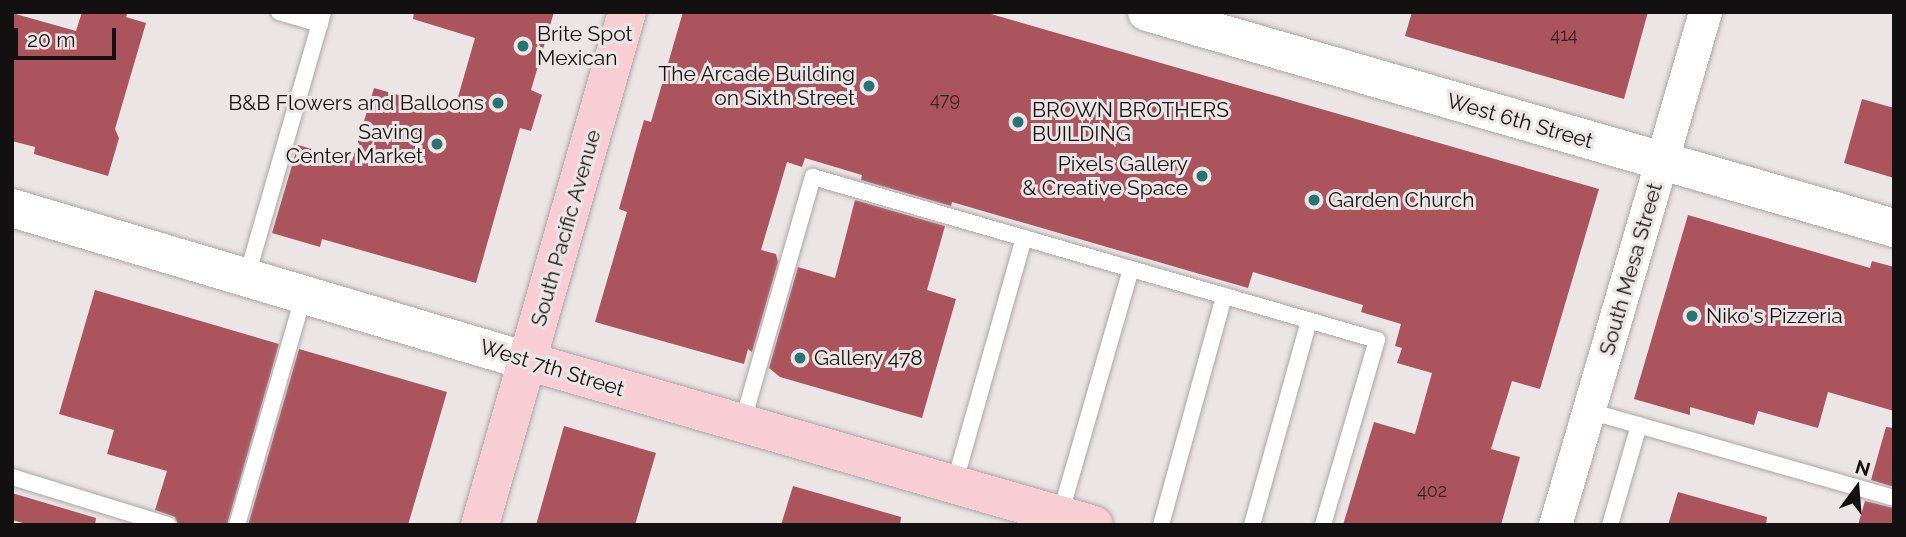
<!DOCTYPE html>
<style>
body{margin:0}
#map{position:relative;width:1906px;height:537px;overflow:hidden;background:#ebe5e5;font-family:Raleway,sans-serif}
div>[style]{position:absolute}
.building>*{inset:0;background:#ab545d}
.roads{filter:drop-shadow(0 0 2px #aca6a6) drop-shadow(0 0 2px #aca6a6)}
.service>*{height:16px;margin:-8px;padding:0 8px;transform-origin:8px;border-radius:8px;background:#fff}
.minor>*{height:33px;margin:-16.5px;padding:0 16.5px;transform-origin:16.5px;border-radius:16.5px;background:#fff}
.tertiary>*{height:38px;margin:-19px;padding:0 19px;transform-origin:19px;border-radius:19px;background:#fff}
.secondary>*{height:38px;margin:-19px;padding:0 19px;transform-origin:19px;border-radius:19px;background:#f8ced4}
.dots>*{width:19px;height:19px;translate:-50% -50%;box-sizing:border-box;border:4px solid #ebe5e5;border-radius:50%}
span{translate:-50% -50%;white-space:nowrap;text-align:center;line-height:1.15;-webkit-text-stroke:6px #ebe5e5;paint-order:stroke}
.number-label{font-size:18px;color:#382123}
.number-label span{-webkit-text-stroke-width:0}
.poi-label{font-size:21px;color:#121010}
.left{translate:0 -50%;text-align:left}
.right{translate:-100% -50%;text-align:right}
.street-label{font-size:21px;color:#121010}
.frame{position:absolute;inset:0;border:14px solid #121010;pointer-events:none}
.north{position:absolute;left:1822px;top:453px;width:70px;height:70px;-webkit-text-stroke:5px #ebe5e5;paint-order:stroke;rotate:16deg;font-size:19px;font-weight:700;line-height:28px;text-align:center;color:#121010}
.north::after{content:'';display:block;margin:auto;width:24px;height:32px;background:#121010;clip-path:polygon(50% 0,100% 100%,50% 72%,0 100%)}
.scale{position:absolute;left:14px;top:28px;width:102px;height:32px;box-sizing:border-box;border:4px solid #121010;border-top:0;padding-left:9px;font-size:21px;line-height:24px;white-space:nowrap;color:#121010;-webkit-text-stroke:5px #ebe5e5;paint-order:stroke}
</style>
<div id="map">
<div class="building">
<i style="clip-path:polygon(82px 12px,128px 12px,126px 17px,146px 23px,115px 129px,119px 138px,108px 176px,34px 154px,35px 147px,12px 141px,12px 13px,76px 31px)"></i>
<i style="clip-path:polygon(414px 12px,554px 12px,531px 90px,542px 95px,531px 131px,520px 128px,476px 283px,322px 239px,320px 247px,272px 233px,298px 145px,352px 161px,374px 88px,454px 111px,475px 38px,413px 19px)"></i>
<i style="clip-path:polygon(683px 12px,984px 12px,1599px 189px,1540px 389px,1512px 381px,1491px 449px,1520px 457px,1501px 525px,1343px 525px,1374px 422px,1415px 434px,1432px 373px,1397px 363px,1402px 348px,1395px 346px,1401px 324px,1361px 312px,1363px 305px,1253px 272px,1248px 288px,952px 202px,951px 206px,861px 180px,862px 175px,805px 158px,802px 167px,787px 162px,761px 250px,776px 254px,778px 262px,752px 352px,748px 349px,744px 364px,595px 322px,627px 212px,619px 209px,644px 120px,651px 122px)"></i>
<i style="clip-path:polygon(1412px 12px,1648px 12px,1624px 99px,1405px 36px)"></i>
<i style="clip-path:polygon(1862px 99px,1894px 108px,1894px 178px,1844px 163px)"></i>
<i style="clip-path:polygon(855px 200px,945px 226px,927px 290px,956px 299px,922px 418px,780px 377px,769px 368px,798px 267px,835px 278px)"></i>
<i style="clip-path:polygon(1688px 215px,1870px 268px,1872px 261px,1894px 267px,1894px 411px,1828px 392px,1818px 428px,1758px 411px,1754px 425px,1690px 407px,1690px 415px,1634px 399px)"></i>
<i style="clip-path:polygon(95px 290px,279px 344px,227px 525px,178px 525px,175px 517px,155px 510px,167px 471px,107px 454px,114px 430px,59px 414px)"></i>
<i style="clip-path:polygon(299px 349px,447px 392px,408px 525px,248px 525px)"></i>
<i style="clip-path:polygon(564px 426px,656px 453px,635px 525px,536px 525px)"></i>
<i style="clip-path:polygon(1886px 427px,1894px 428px,1894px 487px,1871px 480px)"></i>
<i style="clip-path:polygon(793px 486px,901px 517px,900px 525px,781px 525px)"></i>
<i style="clip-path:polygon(1678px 492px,1767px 517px,1766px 525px,1668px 525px)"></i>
<i style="clip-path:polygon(12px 493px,96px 518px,95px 525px,30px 525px,12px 520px)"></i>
<i style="clip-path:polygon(1865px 501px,1894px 508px,1894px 525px,1858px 525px)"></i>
</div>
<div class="roads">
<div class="service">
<i style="left:279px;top:12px;width:43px;rotate:16.3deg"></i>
<i style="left:247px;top:276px;width:275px;rotate:-73.9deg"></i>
<i style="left:1589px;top:411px;width:317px;rotate:15.9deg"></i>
<i style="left:742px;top:424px;width:257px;rotate:-74deg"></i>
<i style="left:813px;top:177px;width:587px;rotate:16.12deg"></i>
<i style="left:1377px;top:340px;width:193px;rotate:106.3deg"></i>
<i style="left:12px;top:477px;width:163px;rotate:17.1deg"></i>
<i style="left:954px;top:485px;width:257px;rotate:-74.2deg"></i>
<i style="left:1060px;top:515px;width:256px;rotate:-73.9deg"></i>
<i style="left:237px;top:525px;width:240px;rotate:-73.8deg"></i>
<i style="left:1161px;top:525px;width:238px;rotate:-74.6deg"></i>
<i style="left:1252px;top:525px;width:212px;rotate:-74.4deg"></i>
<i style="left:1610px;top:525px;width:104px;rotate:-73.8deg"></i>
</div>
<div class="minor">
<i style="left:1555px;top:525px;width:534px;rotate:-73.7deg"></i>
</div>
<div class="tertiary">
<i style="left:1147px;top:12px;width:778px;rotate:16.13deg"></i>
<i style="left:12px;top:208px;width:537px;rotate:16.55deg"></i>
</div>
<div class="secondary">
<i style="left:527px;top:361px;width:590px;rotate:16.13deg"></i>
<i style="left:480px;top:525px;width:534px;rotate:-74.01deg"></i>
</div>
</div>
<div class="dots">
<i style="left:523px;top:46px;background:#287373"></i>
<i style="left:869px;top:86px;background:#287373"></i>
<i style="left:498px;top:103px;background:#287373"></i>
<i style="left:1018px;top:122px;background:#287373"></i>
<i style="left:437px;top:144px;background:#287373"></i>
<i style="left:1202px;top:176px;background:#287373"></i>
<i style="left:1314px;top:200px;background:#287373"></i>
<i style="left:1692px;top:316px;background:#287373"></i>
<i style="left:800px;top:358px;background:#287373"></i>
</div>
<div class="number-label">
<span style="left:1564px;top:35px">414</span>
<span style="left:945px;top:100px">479</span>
<span style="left:1432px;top:491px">402</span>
</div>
<div class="poi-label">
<span class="left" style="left:537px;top:46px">Brite Spot<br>Mexican</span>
<span class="right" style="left:855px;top:86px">The Arcade Building<br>on Sixth Street</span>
<span class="right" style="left:484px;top:103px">B&amp;B Flowers and Balloons</span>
<span class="left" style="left:1032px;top:122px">BROWN BROTHERS<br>BUILDING</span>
<span class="right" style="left:423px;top:144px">Saving<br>Center Market</span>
<span class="right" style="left:1188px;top:176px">Pixels Gallery<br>&amp; Creative Space</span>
<span class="left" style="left:1328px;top:200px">Garden Church</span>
<span class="left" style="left:1706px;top:316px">Niko's Pizzeria</span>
<span class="left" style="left:814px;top:358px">Gallery 478</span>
</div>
<div class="street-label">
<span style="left:1520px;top:121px;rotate:16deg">West 6th Street</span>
<span style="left:566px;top:228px;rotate:-74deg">South Pacific Avenue</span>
<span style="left:1631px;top:269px;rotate:-74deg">South Mesa Street</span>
<span style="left:552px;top:368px;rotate:17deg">West 7th Street</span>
</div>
<div class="frame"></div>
<div class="north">N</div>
<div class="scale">20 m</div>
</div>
